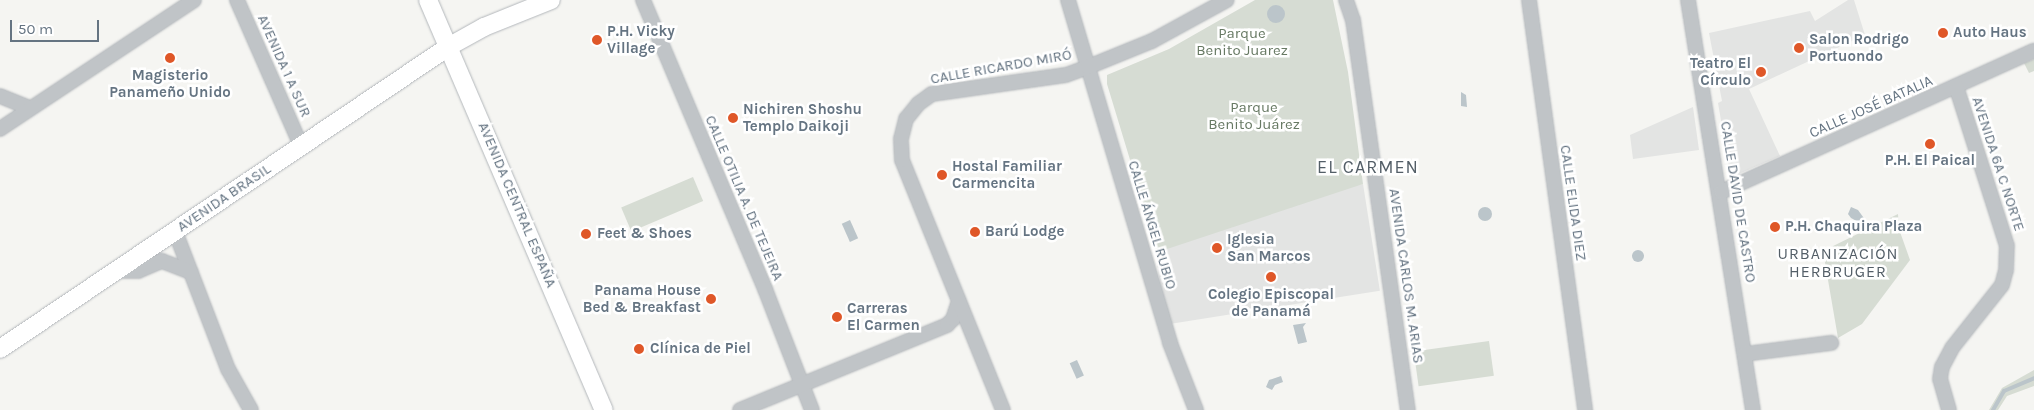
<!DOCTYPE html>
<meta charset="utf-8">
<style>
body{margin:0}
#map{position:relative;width:2034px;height:410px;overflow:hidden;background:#f5f5f2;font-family:Karla,sans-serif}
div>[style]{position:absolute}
.built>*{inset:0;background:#e3e4e3;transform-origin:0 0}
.green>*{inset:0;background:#d6dcd3;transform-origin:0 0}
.water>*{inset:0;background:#bbc5ca;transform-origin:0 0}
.round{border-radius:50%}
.stream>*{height:4px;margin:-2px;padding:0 2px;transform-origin:2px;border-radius:2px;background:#bbc5ca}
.roads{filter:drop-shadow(0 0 1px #b3b7bb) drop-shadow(0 0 1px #b3b7bb)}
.minor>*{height:14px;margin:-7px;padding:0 7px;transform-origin:7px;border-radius:7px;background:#c0c4c7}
.major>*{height:18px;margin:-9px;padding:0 9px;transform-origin:9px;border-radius:9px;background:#fff}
.dots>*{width:14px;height:14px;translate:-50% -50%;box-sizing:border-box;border:2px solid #fff;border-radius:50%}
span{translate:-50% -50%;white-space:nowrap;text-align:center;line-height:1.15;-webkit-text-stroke:5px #fff;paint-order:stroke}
.poi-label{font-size:15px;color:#657482;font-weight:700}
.left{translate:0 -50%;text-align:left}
.right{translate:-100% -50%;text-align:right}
.park-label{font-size:15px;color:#677963}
.street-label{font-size:15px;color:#657482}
.neighbourhood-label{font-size:16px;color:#535e67;letter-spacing:1px}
.quarter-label{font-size:18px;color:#535e67;letter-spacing:1px}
.scale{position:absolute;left:10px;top:20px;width:89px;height:22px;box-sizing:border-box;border:2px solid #657482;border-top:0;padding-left:6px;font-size:15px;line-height:18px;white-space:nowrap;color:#657482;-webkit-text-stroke:4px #fff;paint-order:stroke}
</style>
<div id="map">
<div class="built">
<i style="clip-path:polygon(1848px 0,1854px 0,1865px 35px,1749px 89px,1780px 156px,1734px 176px,1730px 173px,1718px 103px,1722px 101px,1709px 33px,1810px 11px,1815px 21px)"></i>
<i style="clip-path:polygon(1693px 107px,1699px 150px,1633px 159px,1630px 135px)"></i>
<i style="left:1363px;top:184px;width:108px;height:216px;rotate:81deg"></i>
</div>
<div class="green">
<i style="clip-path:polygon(1255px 0,1333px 0,1348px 72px,1363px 184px,1158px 252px,1107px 84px,1107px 75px,1169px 49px)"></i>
<i style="clip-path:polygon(2034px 59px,2034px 71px,2029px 73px,2024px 63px)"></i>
<i style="left:693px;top:177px;width:26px;height:78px;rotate:67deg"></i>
<i style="clip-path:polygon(1898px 214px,1899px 229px,1910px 260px,1862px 324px,1838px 338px,1823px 251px)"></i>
<i style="left:1489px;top:341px;width:35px;height:76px;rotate:82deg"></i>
<i style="clip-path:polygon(2034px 370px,2034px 386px,2007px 396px,1998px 410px,1989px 410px,2002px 388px)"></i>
</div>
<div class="water">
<i class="round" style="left:1267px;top:5px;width:18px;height:18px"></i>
<i style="clip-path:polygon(1461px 92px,1466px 95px,1467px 107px,1461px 106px)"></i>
<i class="round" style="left:1478px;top:207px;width:14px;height:14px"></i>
<i style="clip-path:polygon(1851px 207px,1858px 210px,1866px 221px,1864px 225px,1851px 218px,1848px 214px)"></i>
<i style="left:850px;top:220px;width:20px;height:9px;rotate:66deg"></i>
<i class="round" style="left:1632px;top:250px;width:12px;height:12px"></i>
<i style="clip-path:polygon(1306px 323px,1303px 327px,1307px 342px,1298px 344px,1293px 325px)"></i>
<i style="left:1077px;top:360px;width:17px;height:8px;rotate:66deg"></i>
<i style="clip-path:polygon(1281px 376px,1283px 382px,1275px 385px,1272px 390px,1266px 387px,1269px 380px)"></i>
</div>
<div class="stream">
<i style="left:1993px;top:410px;width:22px;rotate:-60deg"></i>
<i style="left:2004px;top:391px;width:33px;rotate:-23deg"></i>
</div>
<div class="roads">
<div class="minor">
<i style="left:237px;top:0;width:159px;rotate:66.3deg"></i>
<i style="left:643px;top:0;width:314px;rotate:67.1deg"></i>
<i style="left:765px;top:289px;width:130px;rotate:68.8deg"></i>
<i style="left:1068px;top:0;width:358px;rotate:73.4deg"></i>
<i style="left:1170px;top:343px;width:72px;rotate:68.8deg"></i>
<i style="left:1346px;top:0;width:21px;rotate:71deg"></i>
<i style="left:1353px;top:20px;width:394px;rotate:82deg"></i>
<i style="left:1529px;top:0;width:414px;rotate:82.2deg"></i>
<i style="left:1688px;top:0;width:415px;rotate:81deg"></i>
<i style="left:0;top:96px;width:32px;rotate:22deg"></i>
<i style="left:0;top:129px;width:233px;rotate:-33.6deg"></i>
<i style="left:1721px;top:192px;width:343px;rotate:-24.3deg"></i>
<i style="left:175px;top:231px;width:148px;rotate:69deg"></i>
<i style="left:228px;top:369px;width:47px;rotate:60.7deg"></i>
<i style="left:117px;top:271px;width:21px"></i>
<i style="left:138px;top:271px;width:26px;rotate:-23deg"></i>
<i style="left:162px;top:261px;width:31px;rotate:21deg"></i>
<i style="left:1745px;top:354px;width:87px;rotate:-7.3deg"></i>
<i style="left:740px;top:410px;width:224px;rotate:-22.3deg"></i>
<i style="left:947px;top:325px;width:8px;rotate:-45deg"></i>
<i style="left:953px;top:319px;width:19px;rotate:-72deg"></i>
<i style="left:1003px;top:410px;width:270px;rotate:-112deg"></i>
<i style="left:902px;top:160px;width:21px;rotate:-93deg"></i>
<i style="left:901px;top:139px;width:21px;rotate:-76deg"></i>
<i style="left:906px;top:119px;width:19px;rotate:-51deg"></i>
<i style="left:918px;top:104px;width:17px;rotate:-36deg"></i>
<i style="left:932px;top:94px;width:135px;rotate:-8.1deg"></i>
<i style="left:1066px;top:75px;width:23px;rotate:-20deg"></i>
<i style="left:1088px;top:67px;width:69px;rotate:-22.1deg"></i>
<i style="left:1152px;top:41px;width:85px;rotate:-28.7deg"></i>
<i style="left:1949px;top:410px;width:32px;rotate:-106deg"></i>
<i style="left:1940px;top:379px;width:12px;rotate:-81deg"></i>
<i style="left:1942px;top:367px;width:21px;rotate:-62deg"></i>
<i style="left:1952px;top:348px;width:80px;rotate:-51.6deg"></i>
<i style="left:2002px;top:285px;width:16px;rotate:-75deg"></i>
<i style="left:2006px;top:270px;width:24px;rotate:-88deg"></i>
<i style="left:2007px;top:246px;width:168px;rotate:-107.7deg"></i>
</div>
<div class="major">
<i style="left:428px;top:0;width:446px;rotate:66.8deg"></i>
<i style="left:0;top:349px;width:540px;rotate:-33.98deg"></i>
<i style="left:448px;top:47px;width:41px;rotate:-29.1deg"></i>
<i style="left:484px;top:27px;width:72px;rotate:-21.9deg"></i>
</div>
</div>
<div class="dots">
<i style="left:1943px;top:33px;background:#df5728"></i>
<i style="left:597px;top:40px;background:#df5728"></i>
<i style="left:1799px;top:48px;background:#df5728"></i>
<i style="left:170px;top:58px;background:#df5728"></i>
<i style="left:1761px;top:72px;background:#df5728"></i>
<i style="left:733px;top:118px;background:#df5728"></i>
<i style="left:1930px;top:144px;background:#df5728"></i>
<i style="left:942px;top:175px;background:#df5728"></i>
<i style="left:1775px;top:227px;background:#df5728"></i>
<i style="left:975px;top:232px;background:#df5728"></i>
<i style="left:586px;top:234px;background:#df5728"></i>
<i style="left:1217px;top:248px;background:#df5728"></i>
<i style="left:1271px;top:277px;background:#df5728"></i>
<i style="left:711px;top:299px;background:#df5728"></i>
<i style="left:837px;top:317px;background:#df5728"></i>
<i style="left:639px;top:349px;background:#df5728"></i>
</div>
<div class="poi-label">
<span class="left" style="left:607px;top:40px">P.H. Vicky<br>Village</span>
<span class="left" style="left:1953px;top:33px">Auto Haus</span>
<span class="left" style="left:1809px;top:48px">Salon Rodrigo<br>Portuondo</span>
<span class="right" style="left:1751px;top:72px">Teatro El<br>Círculo</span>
<span style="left:170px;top:84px">Magisterio<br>Panameño Unido</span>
<span class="left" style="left:743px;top:118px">Nichiren Shoshu<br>Templo Daikoji</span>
<span style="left:1930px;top:161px">P.H. El Paical</span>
<span class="left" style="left:952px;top:175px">Hostal Familiar<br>Carmencita</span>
<span class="left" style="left:1785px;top:227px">P.H. Chaquira Plaza</span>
<span class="left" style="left:985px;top:232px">Barú Lodge</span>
<span class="left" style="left:597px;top:234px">Feet &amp; Shoes</span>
<span class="left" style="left:1227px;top:248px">Iglesia<br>San Marcos</span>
<span class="right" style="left:701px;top:299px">Panama House<br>Bed &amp; Breakfast</span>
<span style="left:1271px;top:303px">Colegio Episcopal<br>de Panamá</span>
<span class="left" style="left:847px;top:317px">Carreras<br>El Carmen</span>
<span class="left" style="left:650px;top:349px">Clínica de Piel</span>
</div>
<div class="park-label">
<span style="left:1242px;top:42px">Parque<br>Benito Juarez</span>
<span style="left:1254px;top:116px">Parque<br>Benito Juárez</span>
</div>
<div class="street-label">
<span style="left:284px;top:66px;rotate:66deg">AVENIDA 1 A SUR</span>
<span style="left:1001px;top:67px;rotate:-10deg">CALLE RICARDO MIRÓ</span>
<span style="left:1871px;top:107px;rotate:-24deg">CALLE JOSÉ BATALIA</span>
<span style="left:1998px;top:164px;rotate:72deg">AVENIDA 6A C NORTE</span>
<span style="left:224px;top:198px;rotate:-34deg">AVENIDA BRASIL</span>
<span style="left:744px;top:198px;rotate:67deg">CALLE OTILIA A. DE TEJEIRA</span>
<span style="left:1738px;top:202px;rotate:81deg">CALLE DAVID DE CASTRO</span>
<span style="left:1573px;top:203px;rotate:82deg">CALLE ELIDA DIEZ</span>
<span style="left:517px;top:205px;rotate:67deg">AVENIDA CENTRAL ESPAÑA</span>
<span style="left:1152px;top:225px;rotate:73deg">CALLE ÁNGEL RUBIO</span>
<span style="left:1406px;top:276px;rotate:82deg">AVENIDA CARLOS M. ARIAS</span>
</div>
<div class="neighbourhood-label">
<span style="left:1838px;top:263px">URBANIZACIÓN<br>HERBRUGER</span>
</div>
<div class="quarter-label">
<span style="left:1368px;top:167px">EL CARMEN</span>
</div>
<div class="scale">50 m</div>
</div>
